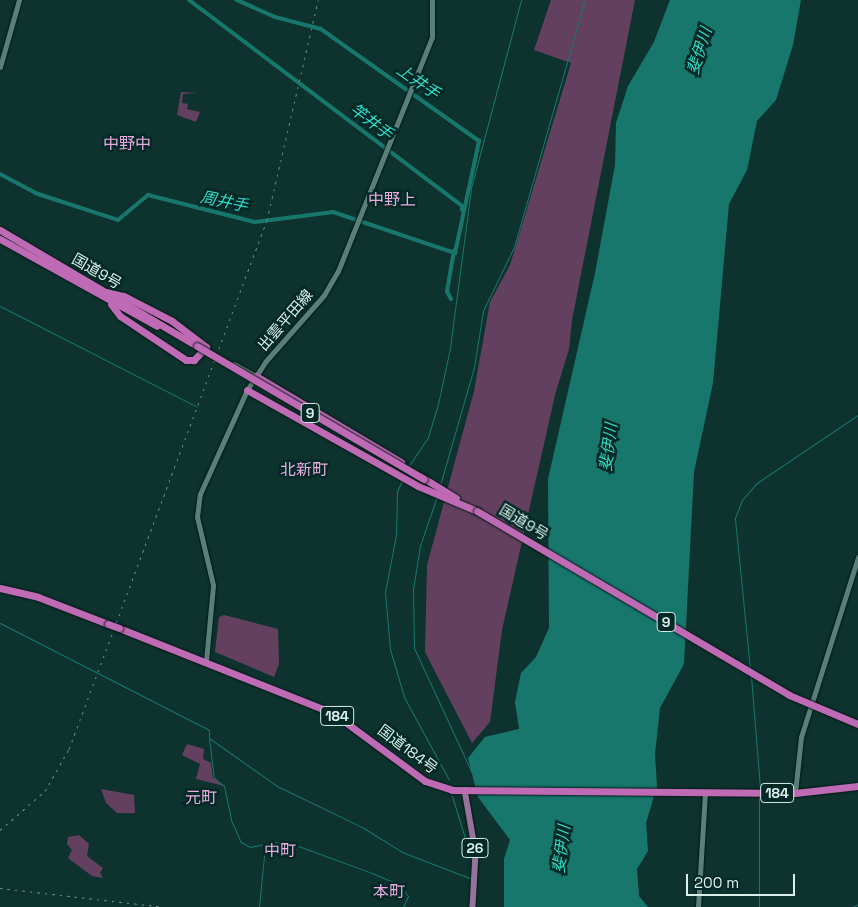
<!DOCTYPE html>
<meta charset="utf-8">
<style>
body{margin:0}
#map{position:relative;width:858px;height:907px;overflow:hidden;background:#0e332e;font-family:"Space Grotesk","Noto Sans JP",sans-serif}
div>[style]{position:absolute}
.green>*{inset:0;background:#644060}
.water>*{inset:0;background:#18776d}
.stream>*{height:1px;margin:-0.5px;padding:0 0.5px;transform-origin:0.5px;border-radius:0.5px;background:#18776d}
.canal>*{height:4px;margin:-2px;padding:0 2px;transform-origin:2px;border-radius:2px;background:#18776d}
.roads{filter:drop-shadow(0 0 1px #001916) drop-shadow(0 0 1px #001916)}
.secondary>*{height:5px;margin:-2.5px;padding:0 2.5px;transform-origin:2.5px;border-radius:2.5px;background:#5a7f79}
.primary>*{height:5.5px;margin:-2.75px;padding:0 2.75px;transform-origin:2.75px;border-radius:2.75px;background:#96729c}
.highway>*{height:7px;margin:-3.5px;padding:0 3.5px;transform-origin:3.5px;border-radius:3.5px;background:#be6ab4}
.rail>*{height:1px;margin-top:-0.5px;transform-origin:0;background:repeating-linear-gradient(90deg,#6b8883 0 2.5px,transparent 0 7.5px)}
.bridges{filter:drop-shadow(0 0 1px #001916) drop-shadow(0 0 1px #001916)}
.highway-bridge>*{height:7px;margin:-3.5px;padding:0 3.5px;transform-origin:3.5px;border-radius:3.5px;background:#be6ab4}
span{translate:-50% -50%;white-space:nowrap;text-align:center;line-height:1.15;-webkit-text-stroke:5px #022925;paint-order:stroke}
.shield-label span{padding:1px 4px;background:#022925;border:1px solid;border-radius:4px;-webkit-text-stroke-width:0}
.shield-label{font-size:14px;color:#daeeea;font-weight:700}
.street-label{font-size:15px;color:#daeeea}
.water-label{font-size:16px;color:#2fdecb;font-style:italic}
.neighbourhood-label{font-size:16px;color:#e9abe0}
.scale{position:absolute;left:686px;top:874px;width:109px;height:22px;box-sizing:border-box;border:2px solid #daeeea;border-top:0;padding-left:6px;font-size:15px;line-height:18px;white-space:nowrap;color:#daeeea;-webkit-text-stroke:4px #022925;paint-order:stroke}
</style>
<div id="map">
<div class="green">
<i style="clip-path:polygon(551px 0,635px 0,572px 320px,569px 349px,555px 395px,502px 630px,490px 722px,472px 743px,425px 652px,427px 565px,474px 391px,490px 302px,510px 265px,571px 63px,534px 50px)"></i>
<i style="clip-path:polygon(181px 92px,197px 93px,183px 94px,182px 103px,188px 104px,187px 109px,200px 112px,196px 122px,177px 115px)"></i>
<i style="clip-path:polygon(224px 615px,278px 629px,279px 664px,274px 677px,215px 652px,219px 617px)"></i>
<i style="clip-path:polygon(187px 744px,204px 749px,203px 759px,211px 763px,213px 778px,224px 786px,196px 779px,200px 764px,182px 755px)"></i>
<i style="clip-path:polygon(101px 789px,134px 795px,135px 813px,117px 813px,106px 803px)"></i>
<i style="clip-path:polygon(79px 835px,89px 844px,87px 856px,103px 868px,100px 873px,103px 878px,92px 876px,68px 858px,72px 850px,67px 844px,68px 837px)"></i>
</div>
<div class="water">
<i style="clip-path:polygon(670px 0,801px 0,793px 45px,776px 100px,757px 121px,747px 170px,729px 204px,713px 383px,694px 472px,684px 664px,660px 708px,655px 754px,657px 786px,646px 823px,648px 851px,637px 869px,639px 896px,648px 907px,504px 907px,504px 859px,510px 840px,478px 797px,468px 758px,485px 737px,519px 729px,515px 702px,521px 673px,536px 657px,549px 628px,548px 479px,595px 273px,615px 165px,616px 123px,628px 86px,654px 42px)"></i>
</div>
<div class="stream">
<i style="left:0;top:306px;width:221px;rotate:27.1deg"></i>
<i style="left:408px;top:467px;width:36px;rotate:-56deg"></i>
<i style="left:428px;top:437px;width:34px;rotate:-73deg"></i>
<i style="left:438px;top:404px;width:57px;rotate:-77.9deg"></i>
<i style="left:450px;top:348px;width:161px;rotate:-82.5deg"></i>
<i style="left:471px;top:188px;width:195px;rotate:-75.1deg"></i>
<i style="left:402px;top:480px;width:13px;rotate:113deg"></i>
<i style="left:397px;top:492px;width:43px;rotate:91.3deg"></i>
<i style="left:396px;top:535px;width:58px;rotate:100.9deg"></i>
<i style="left:385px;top:592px;width:57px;rotate:85deg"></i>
<i style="left:390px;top:649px;width:50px;rotate:73.7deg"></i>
<i style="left:404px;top:697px;width:94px;rotate:61.5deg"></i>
<i style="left:440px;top:485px;width:123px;rotate:-73.9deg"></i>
<i style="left:474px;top:367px;width:57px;rotate:-80.9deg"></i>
<i style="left:483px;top:311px;width:71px;rotate:-64.2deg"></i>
<i style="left:514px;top:247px;width:257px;rotate:-74deg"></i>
<i style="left:437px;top:496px;width:53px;rotate:108.8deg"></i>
<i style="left:420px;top:546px;width:44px;rotate:99.2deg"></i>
<i style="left:413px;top:589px;width:59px;rotate:89deg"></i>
<i style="left:414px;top:648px;width:138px;rotate:65.1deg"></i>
<i style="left:0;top:623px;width:235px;rotate:27.1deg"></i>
<i style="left:209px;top:730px;width:8px;rotate:90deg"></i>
<i style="left:209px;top:738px;width:83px;rotate:35.2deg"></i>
<i style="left:277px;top:786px;width:94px;rotate:25.8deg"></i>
<i style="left:362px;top:827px;width:47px;rotate:32deg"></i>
<i style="left:402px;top:852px;width:75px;rotate:21.1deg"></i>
<i style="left:750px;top:669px;width:152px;rotate:-95.7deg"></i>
<i style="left:735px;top:518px;width:19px;rotate:-69deg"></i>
<i style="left:742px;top:500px;width:23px;rotate:-49deg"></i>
<i style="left:757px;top:483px;width:122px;rotate:-34deg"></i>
<i style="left:751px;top:676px;width:113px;rotate:85.4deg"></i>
<i style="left:209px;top:738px;width:40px;rotate:82.9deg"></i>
<i style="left:214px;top:778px;width:13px;rotate:39deg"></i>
<i style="left:224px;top:786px;width:35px;rotate:78deg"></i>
<i style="left:231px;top:820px;width:24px;rotate:66deg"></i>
<i style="left:241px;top:842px;width:10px;rotate:29deg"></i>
<i style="left:250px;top:847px;width:25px;rotate:-12deg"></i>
<i style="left:274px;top:842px;width:27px;rotate:10deg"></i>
<i style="left:301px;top:847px;width:76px;rotate:20.1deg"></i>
<i style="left:372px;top:873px;width:28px;rotate:23deg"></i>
<i style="left:398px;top:884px;width:16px;rotate:50deg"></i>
<i style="left:408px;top:896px;width:12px;rotate:114deg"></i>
<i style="left:452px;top:796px;width:71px;rotate:72.8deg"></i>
<i style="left:259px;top:907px;width:61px;rotate:-84.4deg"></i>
<i style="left:469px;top:907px;width:14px;rotate:-82deg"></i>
<i style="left:759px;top:907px;width:112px;rotate:-90deg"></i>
<i style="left:853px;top:907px;width:6px;rotate:-31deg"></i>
</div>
<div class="canal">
<i style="left:189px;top:0;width:342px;rotate:37deg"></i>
<i style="left:462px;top:206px;width:4px;rotate:90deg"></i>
<i style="left:0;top:174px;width:40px;rotate:28deg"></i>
<i style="left:35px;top:193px;width:87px;rotate:18deg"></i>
<i style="left:118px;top:220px;width:39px;rotate:-40deg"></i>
<i style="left:148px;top:195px;width:110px;rotate:14.2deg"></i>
<i style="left:255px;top:222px;width:79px;rotate:-7.3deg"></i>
<i style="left:333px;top:212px;width:129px;rotate:18.6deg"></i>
<i style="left:455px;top:253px;width:115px;rotate:-77.9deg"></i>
<i style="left:479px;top:141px;width:194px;rotate:-144.7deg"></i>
<i style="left:321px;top:29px;width:48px;rotate:-165.4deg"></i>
<i style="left:275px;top:17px;width:42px;rotate:-155.9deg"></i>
<i style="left:451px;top:299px;width:9px;rotate:-117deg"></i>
<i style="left:447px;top:291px;width:41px;rotate:-80.1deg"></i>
</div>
<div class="roads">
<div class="secondary">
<i style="left:0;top:67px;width:70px;rotate:-74.2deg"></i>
<i style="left:234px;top:364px;width:25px;rotate:29deg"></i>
<i style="left:206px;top:661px;width:76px;rotate:-84.7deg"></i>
<i style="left:213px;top:585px;width:70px;rotate:-103.2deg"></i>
<i style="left:197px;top:517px;width:23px;rotate:-83deg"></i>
<i style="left:200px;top:494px;width:114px;rotate:-65.7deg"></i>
<i style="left:247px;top:390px;width:33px;rotate:-57deg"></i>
<i style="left:265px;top:362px;width:89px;rotate:-48.6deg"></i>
<i style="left:324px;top:295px;width:28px;rotate:-60deg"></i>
<i style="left:338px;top:271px;width:252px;rotate:-68.1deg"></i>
<i style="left:432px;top:37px;width:37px;rotate:-90deg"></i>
<i style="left:795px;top:793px;width:56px;rotate:-83.9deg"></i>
<i style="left:801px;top:737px;width:189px;rotate:-72.4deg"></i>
<i style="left:698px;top:907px;width:115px;rotate:-86.5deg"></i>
</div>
<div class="primary">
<i style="left:465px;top:790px;width:64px;rotate:80.1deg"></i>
<i style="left:476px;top:853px;width:54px;rotate:93.2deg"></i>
</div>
<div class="highway">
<i style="left:0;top:230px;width:229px;rotate:30.5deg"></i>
<i style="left:0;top:239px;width:179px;rotate:29deg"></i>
<i style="left:106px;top:292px;width:18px;rotate:13deg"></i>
<i style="left:124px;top:296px;width:54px;rotate:27.5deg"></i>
<i style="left:172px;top:321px;width:43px;rotate:37.4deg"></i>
<i style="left:206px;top:347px;width:18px;rotate:133deg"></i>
<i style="left:194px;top:360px;width:8px;rotate:180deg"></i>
<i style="left:186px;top:360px;width:79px;rotate:-146.3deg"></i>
<i style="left:120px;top:316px;width:15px;rotate:-127deg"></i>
<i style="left:256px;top:376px;width:169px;rotate:30.7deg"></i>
<i style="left:247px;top:390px;width:196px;rotate:29.3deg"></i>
<i style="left:418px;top:486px;width:64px;rotate:23deg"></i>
<i style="left:420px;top:476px;width:42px;rotate:31.4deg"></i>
<i style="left:0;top:588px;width:39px;rotate:13deg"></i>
<i style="left:38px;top:597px;width:75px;rotate:21.1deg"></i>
<i style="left:119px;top:628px;width:230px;rotate:21.7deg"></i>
<i style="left:333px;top:713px;width:114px;rotate:36.5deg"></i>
<i style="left:425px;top:781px;width:28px;rotate:18deg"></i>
<i style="left:452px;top:790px;width:343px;rotate:0.5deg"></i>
<i style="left:795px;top:793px;width:63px;rotate:-6.3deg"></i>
</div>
</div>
<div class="rail">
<i style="left:0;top:830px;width:60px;rotate:-40.9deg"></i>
<i style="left:45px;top:791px;width:48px;rotate:-60.3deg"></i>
<i style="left:69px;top:749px;width:565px;rotate:-69.48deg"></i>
<i style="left:267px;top:220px;width:226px;rotate:-76.9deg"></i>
<i style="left:0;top:888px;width:164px;rotate:6.6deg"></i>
</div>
<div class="bridges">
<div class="highway-bridge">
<i style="left:197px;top:346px;width:263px;rotate:30.4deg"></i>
<i style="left:477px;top:511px;width:362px;rotate:30.5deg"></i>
<i style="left:789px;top:695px;width:75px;rotate:22.8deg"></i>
<i style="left:108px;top:624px;width:12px;rotate:20deg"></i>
</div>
</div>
<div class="shield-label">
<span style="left:310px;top:413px">9</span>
<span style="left:666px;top:622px">9</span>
<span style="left:337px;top:716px">184</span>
<span style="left:777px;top:793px">184</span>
<span style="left:475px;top:848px">26</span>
</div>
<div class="street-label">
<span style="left:97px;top:271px;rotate:30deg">国道9号</span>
<span style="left:285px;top:320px;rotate:-49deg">出雲平田線</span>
<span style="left:524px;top:522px;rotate:31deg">国道9号</span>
<span style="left:408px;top:749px;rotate:37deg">国道184号</span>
</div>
<div class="water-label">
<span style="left:700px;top:51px;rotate:-73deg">斐伊川</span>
<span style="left:418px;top:82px;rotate:35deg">上井手</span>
<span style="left:371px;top:122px;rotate:37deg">竿井手</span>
<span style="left:224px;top:202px;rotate:12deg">周井手</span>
<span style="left:609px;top:447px;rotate:-83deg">斐伊川</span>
<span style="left:562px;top:849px;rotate:-83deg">斐伊川</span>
</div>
<div class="neighbourhood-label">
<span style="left:127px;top:144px">中野中</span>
<span style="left:392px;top:200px">中野上</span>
<span style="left:304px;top:470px">北新町</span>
<span style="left:201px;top:798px">元町</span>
<span style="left:280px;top:851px">中町</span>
<span style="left:389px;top:892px">本町</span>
</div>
<div class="scale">200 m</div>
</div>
